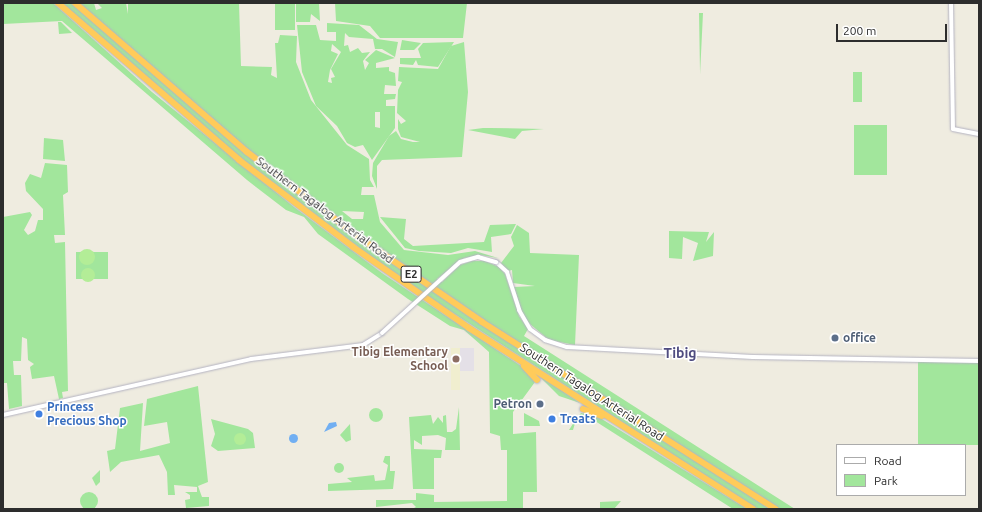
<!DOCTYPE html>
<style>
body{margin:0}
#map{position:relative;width:982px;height:512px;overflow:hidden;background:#efece0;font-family:Ubuntu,sans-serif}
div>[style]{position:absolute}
.industrial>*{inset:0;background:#e4e0e7;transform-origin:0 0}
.education>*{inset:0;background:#f0eecf;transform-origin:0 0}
.green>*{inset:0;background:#a2e69c;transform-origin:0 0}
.round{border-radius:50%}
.pitch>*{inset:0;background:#b3ed97}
.water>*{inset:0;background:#71aff2}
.roads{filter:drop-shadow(0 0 1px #b4b3c1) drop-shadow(0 0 1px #b4b3c1)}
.tertiary>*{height:4px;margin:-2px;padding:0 2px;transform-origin:2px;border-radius:2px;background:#fff}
.motorway>*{height:6px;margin:-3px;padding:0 3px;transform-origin:3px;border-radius:3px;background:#ffcb5a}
.bridges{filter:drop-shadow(0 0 1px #b4b3c1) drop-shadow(0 0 1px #b4b3c1)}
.tertiary-bridge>*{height:4px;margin:-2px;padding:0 2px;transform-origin:2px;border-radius:2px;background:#fff}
.dots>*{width:11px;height:11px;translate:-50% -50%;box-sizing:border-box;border:2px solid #fff;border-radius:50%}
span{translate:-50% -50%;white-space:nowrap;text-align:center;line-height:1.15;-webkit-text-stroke:3px #fff;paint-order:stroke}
.shield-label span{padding:1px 3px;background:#fff;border:1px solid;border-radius:3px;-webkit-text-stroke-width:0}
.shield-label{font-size:11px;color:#2d2d2d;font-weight:700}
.street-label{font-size:12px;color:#2d2d2d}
.service-label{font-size:12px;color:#4e5e75;font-weight:700}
.left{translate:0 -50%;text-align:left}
.right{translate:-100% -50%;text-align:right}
.education-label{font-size:12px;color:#785e54;font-weight:700}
.shop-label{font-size:12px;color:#366cbe;font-weight:700}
.quarter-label{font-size:14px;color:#4f4c80;font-weight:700}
.frame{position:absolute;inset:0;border:4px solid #2d2d2d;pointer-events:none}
.legend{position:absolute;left:836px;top:444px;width:130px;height:52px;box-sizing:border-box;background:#fff;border:1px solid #ababab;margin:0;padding:5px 7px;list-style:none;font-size:12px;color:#2d2d2d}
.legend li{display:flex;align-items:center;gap:8px;height:20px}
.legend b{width:20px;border:1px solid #ababab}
.scale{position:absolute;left:836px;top:24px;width:111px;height:18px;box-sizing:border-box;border:2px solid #2d2d2d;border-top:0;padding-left:5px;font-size:12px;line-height:14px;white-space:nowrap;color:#2d2d2d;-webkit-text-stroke:3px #fff;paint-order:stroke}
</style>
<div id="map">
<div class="industrial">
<i style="left:460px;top:348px;width:14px;height:23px"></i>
</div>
<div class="education">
<i style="left:451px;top:348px;width:9px;height:42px"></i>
</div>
<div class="green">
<i style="clip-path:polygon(3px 3px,53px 3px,152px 92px,294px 207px,382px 273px,527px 370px,535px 382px,513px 412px,513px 434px,536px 432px,537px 492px,523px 492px,523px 509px,412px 509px,416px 507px,412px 503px,376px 507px,376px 500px,416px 500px,416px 493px,434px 495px,434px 502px,507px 501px,507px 450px,501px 450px,500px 436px,490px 433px,489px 352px,464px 330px,450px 326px,408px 299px,318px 234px,304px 217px,286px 210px,247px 180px,62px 21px,3px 24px)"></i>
<i style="clip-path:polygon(60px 3px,71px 3px,218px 130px,381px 256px,770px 509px,757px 509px,405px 282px,241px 159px)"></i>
<i style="clip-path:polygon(evenodd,78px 3px,94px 3px,96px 10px,102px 8px,97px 3px,126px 3px,128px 14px,128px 3px,239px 3px,241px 66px,272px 67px,271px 75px,277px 78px,275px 43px,278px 43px,280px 35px,297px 36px,296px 62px,311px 100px,347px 145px,369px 159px,370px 180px,374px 187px,362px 187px,361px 195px,374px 195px,380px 222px,404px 250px,448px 255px,475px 251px,498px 258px,480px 255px,464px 258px,437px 279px,442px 282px,460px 265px,472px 261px,485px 261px,499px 267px,505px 274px,519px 316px,528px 329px,524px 336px,795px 509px,780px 509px,503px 333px,362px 238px,256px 156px,78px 3px,342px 211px,364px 212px,363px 219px,352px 219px,342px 211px)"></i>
<i style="left:275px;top:3px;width:20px;height:27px"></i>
<i style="clip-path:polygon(296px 3px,319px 3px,320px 21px,311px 14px,310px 22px,296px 22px)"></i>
<i style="clip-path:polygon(335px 3px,467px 3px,463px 38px,380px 38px,370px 26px,336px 21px)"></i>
<i style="clip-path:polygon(699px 13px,703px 13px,700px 75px,700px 72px)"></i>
<i style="clip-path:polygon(58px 22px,61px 22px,72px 33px,59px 34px)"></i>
<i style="clip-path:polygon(evenodd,327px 23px,359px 25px,377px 39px,398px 42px,395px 57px,382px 49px,375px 49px,373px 39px,349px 37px,345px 33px,344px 46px,348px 45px,350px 52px,358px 48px,362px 53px,370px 52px,363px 61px,365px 70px,369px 63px,365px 60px,376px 50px,395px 58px,376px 63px,376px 68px,389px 67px,389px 71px,395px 73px,396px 86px,385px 85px,384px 94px,396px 94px,395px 99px,386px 100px,386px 106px,395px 106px,395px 128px,372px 160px,363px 145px,355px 147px,347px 143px,337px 126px,316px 106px,302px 72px,297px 25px,316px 25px,320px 40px,336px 41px,336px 32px,327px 32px,327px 23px,332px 44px,341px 52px,331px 69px,335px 77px,331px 78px,332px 83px,328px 82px,330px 70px,338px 54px,331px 51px,332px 44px,327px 23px,375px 112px,380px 112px,380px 128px,375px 127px,375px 112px)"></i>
<i style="clip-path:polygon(402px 40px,408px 41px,421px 43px,414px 50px,400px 50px)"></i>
<i style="clip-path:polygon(454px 42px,438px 67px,418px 65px,416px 60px,413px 65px,400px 64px,400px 58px,421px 58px,418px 49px,423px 43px)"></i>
<i style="clip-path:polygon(464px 42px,468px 92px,462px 157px,382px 160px,377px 166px,377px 189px,372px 176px,373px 163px,389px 136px,396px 131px,401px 139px,413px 142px,420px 142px,401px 137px,398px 129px,398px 119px,401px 124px,406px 121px,397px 113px,398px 90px,402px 82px,398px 81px,399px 67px,438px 69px,451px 46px)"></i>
<i style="left:862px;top:72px;width:30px;height:9px;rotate:90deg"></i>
<i style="left:854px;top:125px;width:33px;height:50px"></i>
<i style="clip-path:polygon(483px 128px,490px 128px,544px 129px,522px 131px,515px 139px,468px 130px)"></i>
<i style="clip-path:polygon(44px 138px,63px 140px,65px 161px,43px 159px)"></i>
<i style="clip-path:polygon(45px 163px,67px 165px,68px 192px,63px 195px,65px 235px,54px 235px,55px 243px,65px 242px,68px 391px,62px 392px,63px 398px,59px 399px,54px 376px,32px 379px,30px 367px,34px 364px,28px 360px,27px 339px,22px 337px,21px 361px,13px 361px,14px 375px,21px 375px,22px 406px,9px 409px,7px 383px,3px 383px,3px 217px,30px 212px,32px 215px,24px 230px,28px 235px,35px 231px,38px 220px,43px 220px,43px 209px,26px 191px,25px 183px,30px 174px,41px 178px)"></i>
<i style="clip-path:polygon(380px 217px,406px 219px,404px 239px,413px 246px,484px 242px,490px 225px,516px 224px,511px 234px,491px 237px,492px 252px,468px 248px,451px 253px,419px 251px,405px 248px)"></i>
<i style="clip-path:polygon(517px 225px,529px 233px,530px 253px,579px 255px,575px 345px,549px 340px,524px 319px,514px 287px,535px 286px,513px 283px,512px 270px,508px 271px,501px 263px,514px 246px,511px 237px)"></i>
<i style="clip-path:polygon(669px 231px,709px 232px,706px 242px,714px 232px,713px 256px,693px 261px,698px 243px,683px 237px,682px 259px,669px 258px)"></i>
<i style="left:76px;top:252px;width:32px;height:27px"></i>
<i style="left:918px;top:361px;width:61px;height:84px"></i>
<i style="clip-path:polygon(541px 378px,542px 377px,580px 403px,559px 396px)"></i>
<i style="clip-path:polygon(198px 386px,208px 482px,198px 486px,202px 497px,209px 497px,209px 506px,186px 508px,185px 500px,190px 499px,190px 495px,185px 492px,197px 492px,197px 487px,174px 485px,175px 495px,168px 495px,167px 472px,159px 455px,121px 462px,110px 472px,107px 451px,115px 449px,120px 408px,143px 403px,140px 451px,170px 443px,167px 422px,144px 426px,147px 399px)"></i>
<i style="clip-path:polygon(459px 407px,460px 450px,445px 450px,446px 438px,438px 435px,422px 436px,422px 445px,414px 440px,414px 449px,442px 450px,441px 458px,434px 458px,434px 489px,413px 489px,409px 417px,431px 415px,433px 424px,438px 417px,443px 423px,443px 416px,446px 415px,447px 432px,452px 432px,456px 429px)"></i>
<i class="round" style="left:369px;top:408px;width:14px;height:14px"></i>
<i style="clip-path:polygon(524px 413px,539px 421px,540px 426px,524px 426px)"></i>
<i style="clip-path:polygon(581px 413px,597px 416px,747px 509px,733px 509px,595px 421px,576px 420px,573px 430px,569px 430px,576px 419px)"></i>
<i style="clip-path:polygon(211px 419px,248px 429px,253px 433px,255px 448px,218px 451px,211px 446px,215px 434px)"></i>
<i style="clip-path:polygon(350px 424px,351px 440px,346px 442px,340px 435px)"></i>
<i style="clip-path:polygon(385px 456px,390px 456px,390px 471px,395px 471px,393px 489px,328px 491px,328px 484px,352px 482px,347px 478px,374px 475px,375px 481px,385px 480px,388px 465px,383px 462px)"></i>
<i class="round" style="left:334px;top:463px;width:10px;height:10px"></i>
<i style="clip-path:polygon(100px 470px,100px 482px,96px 486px,92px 478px)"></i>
<i class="round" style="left:80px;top:492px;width:18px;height:18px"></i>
<i style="clip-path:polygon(621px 501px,614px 509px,600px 509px,600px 502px)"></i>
</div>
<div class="pitch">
<i class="round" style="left:79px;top:249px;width:16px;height:16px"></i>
<i class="round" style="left:81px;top:268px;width:14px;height:14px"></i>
<i class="round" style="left:234px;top:433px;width:12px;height:12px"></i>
</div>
<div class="water">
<i style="clip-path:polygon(329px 423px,336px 422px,337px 426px,324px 432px)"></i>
<i class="round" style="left:288.5px;top:433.5px;width:9px;height:9px"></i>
</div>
<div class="roads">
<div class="tertiary">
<i style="left:951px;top:3px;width:126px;rotate:89.1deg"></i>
<i style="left:953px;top:129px;width:26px;rotate:11deg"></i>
<i style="left:496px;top:262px;width:15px;rotate:42deg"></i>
<i style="left:507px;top:272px;width:40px;rotate:72deg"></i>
<i style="left:519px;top:310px;width:22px;rotate:60deg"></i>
<i style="left:530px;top:329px;width:19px;rotate:36deg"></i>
<i style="left:545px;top:340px;width:23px;rotate:18deg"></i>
<i style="left:567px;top:347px;width:186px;rotate:3.1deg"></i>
<i style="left:753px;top:357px;width:226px;rotate:1deg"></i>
<i style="left:3px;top:415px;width:254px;rotate:-12.7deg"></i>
<i style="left:251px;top:359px;width:113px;rotate:-7.1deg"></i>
<i style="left:363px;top:345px;width:22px;rotate:-32deg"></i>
</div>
<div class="motorway">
<i style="left:58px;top:3px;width:240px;rotate:40.9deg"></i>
<i style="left:239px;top:160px;width:143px;rotate:37.3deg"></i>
<i style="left:353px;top:247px;width:141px;rotate:34.9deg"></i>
<i style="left:469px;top:328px;width:337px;rotate:32.5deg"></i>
<i style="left:75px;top:3px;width:228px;rotate:40.9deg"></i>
<i style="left:247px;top:152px;width:142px;rotate:37.3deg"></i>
<i style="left:360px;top:238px;width:148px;rotate:34.5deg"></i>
<i style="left:482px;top:322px;width:348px;rotate:32.5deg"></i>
<i style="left:524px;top:366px;width:19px;rotate:47deg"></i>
<i style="left:583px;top:409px;width:20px;rotate:20deg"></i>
</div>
</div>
<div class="bridges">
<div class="tertiary-bridge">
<i style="left:382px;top:333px;width:105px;rotate:-42.3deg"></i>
<i style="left:460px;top:262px;width:19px;rotate:-16deg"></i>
<i style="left:478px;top:257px;width:19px;rotate:16deg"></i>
</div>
</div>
<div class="dots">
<i style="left:835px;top:338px;background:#5c6f8a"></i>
<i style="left:456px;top:359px;background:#8d6e63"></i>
<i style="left:540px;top:404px;background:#5c6f8a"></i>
<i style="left:39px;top:414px;background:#3f7fe0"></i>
<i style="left:552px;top:419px;background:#3f7fe0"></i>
</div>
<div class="shield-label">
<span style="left:411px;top:274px">E2</span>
</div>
<div class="street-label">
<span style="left:325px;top:210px;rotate:37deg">Southern Tagalog Arterial Road</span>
<span style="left:592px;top:392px;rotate:33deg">Southern Tagalog Arterial Road</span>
</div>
<div class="service-label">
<span class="left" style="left:843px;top:338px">office</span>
<span class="right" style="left:532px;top:404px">Petron</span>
</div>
<div class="education-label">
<span class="right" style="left:448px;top:359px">Tibig Elementary<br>School</span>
</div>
<div class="shop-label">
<span class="left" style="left:47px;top:414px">Princess<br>Precious Shop</span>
<span class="left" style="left:560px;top:419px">Treats</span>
</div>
<div class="quarter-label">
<span style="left:680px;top:353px">Tibig</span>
</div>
<div class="frame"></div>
<ul class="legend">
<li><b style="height:5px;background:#fff"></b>Road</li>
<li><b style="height:11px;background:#a2e69c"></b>Park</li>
</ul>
<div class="scale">200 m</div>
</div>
